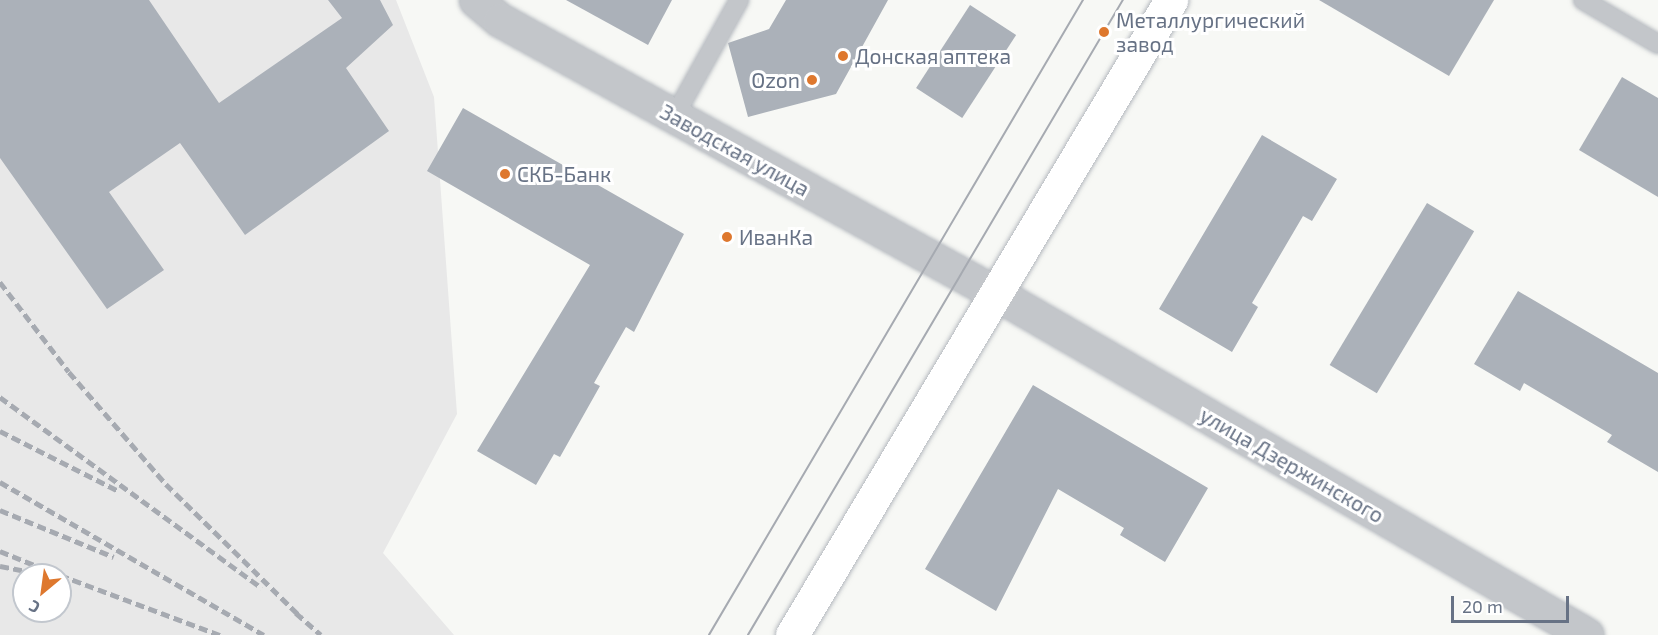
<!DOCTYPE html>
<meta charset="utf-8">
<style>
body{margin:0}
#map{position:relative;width:1658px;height:635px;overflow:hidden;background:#f7f8f5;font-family:"Exo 2",sans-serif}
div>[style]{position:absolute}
.built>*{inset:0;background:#e8e8e8}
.building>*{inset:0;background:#abb1b9;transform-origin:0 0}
.roads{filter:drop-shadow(0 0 2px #b5b9bf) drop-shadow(0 0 2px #b5b9bf)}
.lane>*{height:18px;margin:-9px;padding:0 9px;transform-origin:9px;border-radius:9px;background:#c3c6ca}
.street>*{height:33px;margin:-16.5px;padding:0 16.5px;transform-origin:16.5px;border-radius:16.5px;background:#c3c6ca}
.secondary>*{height:33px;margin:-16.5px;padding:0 16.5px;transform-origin:16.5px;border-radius:16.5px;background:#fff}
.tram>*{height:1.5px;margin:-0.75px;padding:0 0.75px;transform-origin:0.75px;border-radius:0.75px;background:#a6aab1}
.rail>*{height:4.5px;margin-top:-2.25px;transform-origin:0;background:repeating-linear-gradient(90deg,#a6aab1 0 9px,transparent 0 13.5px)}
.dots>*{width:16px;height:16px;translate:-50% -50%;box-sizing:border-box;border:3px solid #fff;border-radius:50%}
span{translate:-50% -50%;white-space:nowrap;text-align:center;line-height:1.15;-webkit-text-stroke:6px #fff;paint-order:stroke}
.poi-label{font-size:21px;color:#677285}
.left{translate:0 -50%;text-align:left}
.right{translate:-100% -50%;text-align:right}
.street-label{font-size:21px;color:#677285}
.north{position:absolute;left:12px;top:563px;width:60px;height:60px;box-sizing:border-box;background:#fff;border:2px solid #c2c7ce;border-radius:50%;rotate:209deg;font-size:16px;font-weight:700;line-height:24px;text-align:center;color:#677285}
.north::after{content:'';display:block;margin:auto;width:21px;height:27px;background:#de782e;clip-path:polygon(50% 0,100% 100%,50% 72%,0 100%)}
.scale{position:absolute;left:1451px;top:596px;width:118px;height:27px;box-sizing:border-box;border:3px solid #677285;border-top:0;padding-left:8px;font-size:18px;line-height:21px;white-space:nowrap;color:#677285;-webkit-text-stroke:4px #fff;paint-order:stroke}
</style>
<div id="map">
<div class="built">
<i style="clip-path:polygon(evenodd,0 0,396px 0,434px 97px,457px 414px,383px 553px,454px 635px,0 635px,0 0,24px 575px,60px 575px,60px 611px,24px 611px,24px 575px)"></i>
</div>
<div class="building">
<i style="clip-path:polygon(0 0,149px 0,219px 103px,342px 18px,328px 0,380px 0,393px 25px,346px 68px,389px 131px,245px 235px,180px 143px,109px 192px,164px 270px,107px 309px,0 158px)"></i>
<i style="clip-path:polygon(566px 0,672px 0,648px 45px)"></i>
<i style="clip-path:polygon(786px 0,888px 0,836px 94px,748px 117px,728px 43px,769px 29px)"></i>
<i style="clip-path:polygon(1319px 0,1494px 0,1449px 76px)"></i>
<i style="left:970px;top:5px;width:55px;height:99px;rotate:33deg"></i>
<i style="clip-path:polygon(1622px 77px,1658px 98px,1658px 197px,1579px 150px)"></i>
<i style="clip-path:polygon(463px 108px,684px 234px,634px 332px,626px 327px,594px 383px,600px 386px,560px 457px,554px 454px,536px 485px,477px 451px,590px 265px,427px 171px)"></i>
<i style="clip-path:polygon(1262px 135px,1337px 179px,1312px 221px,1303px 216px,1252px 303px,1258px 307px,1232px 352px,1159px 309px)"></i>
<i style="left:1427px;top:203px;width:55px;height:189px;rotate:31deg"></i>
<i style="clip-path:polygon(1518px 291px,1658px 373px,1658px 472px,1607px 442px,1612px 435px,1524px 383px,1520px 391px,1474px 364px)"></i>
<i style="clip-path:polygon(1033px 385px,1208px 488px,1165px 562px,1120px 535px,1124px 528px,1058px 489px,996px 611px,925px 569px)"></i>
</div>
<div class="roads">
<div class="lane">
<i style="left:1583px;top:0;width:87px;rotate:30.4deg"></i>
<i style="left:674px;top:117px;width:134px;rotate:-60.9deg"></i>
</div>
<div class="street">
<i style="left:476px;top:0;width:31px;rotate:40deg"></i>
<i style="left:500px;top:20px;width:568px;rotate:28.87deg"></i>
<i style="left:997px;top:294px;width:681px;rotate:30.03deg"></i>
</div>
<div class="secondary">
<i style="left:792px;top:635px;width:740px;rotate:-59.17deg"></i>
</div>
</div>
<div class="tram">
<i style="left:709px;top:635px;width:737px;rotate:-59.5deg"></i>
<i style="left:748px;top:635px;width:737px;rotate:-59.44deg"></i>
</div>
<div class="rail">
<i style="left:0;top:282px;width:113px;rotate:52.5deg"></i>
<i style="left:69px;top:372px;width:148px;rotate:49.1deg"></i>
<i style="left:166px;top:484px;width:190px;rotate:44.6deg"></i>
<i style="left:0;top:397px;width:324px;rotate:36.1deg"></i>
<i style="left:0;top:431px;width:133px;rotate:26.8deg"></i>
<i style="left:0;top:482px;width:305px;rotate:30.1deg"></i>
<i style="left:0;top:510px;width:123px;rotate:22.4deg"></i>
<i style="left:0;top:551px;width:64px;rotate:22.1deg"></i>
<i style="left:0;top:566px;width:42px;rotate:11deg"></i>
<i style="left:60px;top:575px;width:171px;rotate:20.6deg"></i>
<i style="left:296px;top:613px;width:33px;rotate:41deg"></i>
</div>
<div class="dots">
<i style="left:1104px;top:32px;background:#de782e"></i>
<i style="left:843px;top:56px;background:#de782e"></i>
<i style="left:812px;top:80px;background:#de782e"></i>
<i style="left:505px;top:174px;background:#de782e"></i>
<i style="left:727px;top:237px;background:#de782e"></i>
</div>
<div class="poi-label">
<span class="left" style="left:1116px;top:32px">Металлургический<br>завод</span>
<span class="left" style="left:855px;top:56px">Донская аптека</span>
<span class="right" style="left:800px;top:80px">Ozon</span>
<span class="left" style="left:517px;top:174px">СКБ-Банк</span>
<span class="left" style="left:739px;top:237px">ИванКа</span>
</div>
<div class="street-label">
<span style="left:735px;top:150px;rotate:29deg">Заводская улица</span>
<span style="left:1292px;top:465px;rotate:30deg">улица Дзержинского</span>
</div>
<div class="north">С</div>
<div class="scale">20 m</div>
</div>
